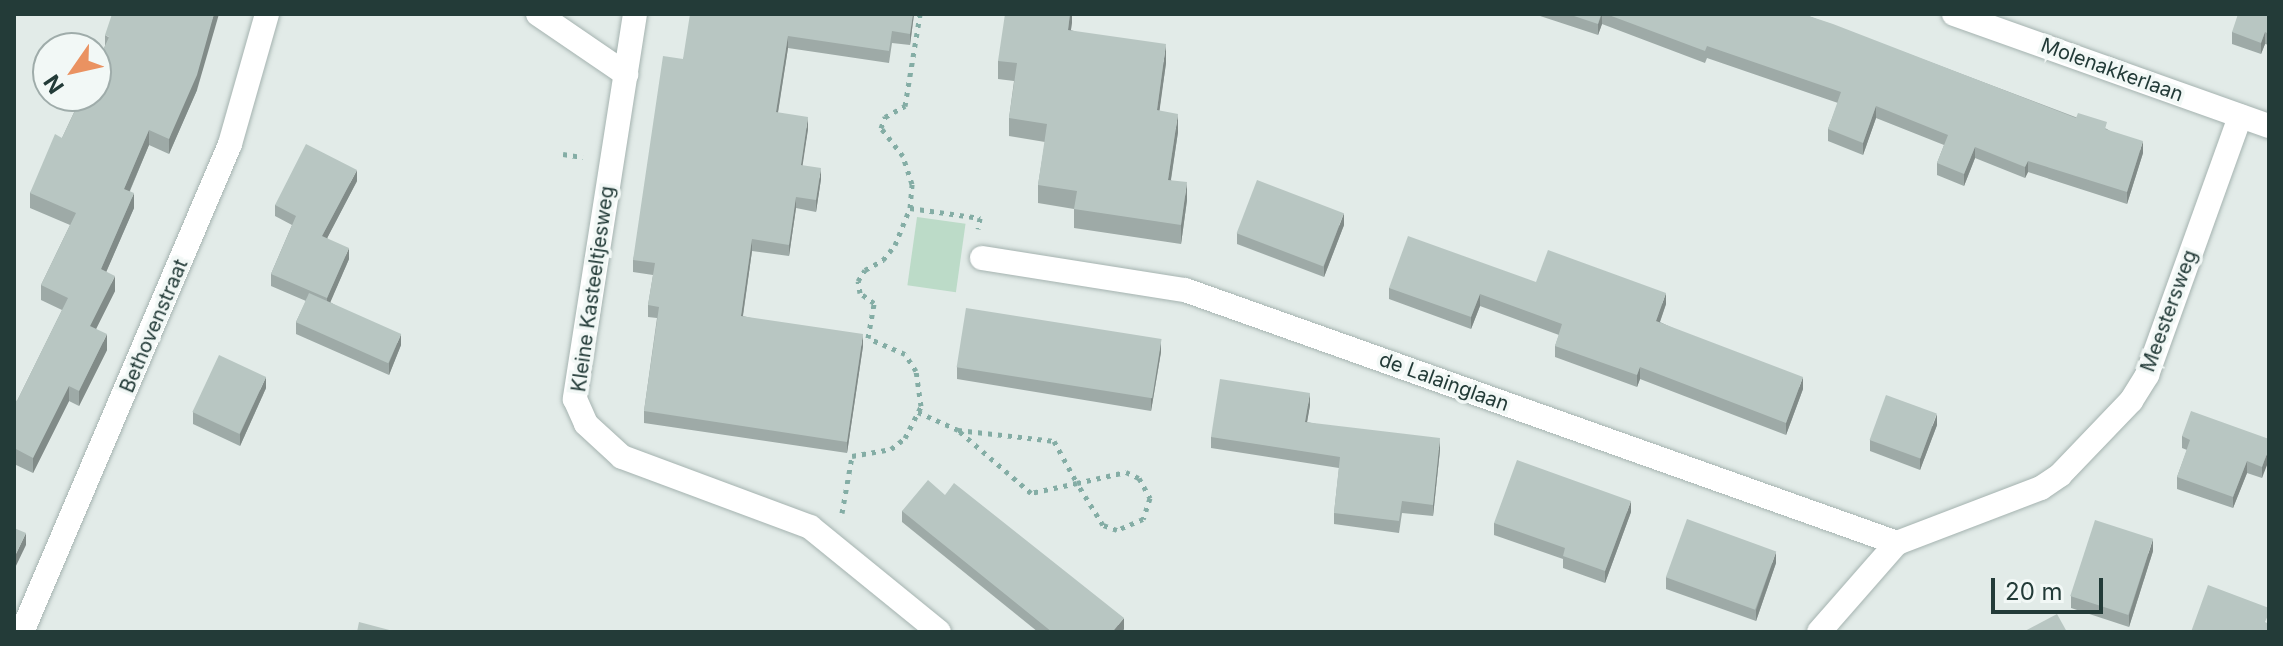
<!DOCTYPE html>
<style>
body{margin:0}
#map{position:relative;width:2283px;height:646px;overflow:hidden;background:#e2ebe8;font-family:Inter,sans-serif}
div>[style]{position:absolute}
.green>*{inset:0;background:#bcdbc8;transform-origin:0 0}
.path>*{height:5px;margin-top:-2.5px;transform-origin:0;background:repeating-linear-gradient(90deg,#84ada5 0 4px,transparent 0 10px)}
.roads{filter:drop-shadow(0 0 2px #a5b3b0) drop-shadow(0 0 2px #a5b3b0)}
.street>*{height:24px;margin:-12px;padding:0 12px;transform-origin:12px;border-radius:12px;background:#fff}
.secondary>*{height:24px;margin:-12px;padding:0 12px;transform-origin:12px;border-radius:12px;background:#fff}
.wall>*{inset:0;background:#9eaaa7}
.shaded-wall>*{inset:0;background:#818b88}
.building>*{inset:0;background:#b8c6c2;transform-origin:0 0}
span{translate:-50% -50%;white-space:nowrap;text-align:center;line-height:1.15;-webkit-text-stroke:7px #f2f8f6;paint-order:stroke}
.street-label{font-size:20px;color:#233b38}
.frame{position:absolute;inset:0;border:16px solid #233b38;pointer-events:none}
.north{position:absolute;left:32px;top:32px;width:80px;height:80px;box-sizing:border-box;background:#f2f8f6;border:2px solid #9facaa;border-radius:50%;rotate:236deg;font-size:22px;font-weight:700;line-height:32px;text-align:center;color:#233b38}
.north::after{content:'';display:block;margin:auto;width:28px;height:36px;background:#ea9261;clip-path:polygon(50% 0,100% 100%,50% 72%,0 100%)}
.scale{position:absolute;left:1991px;top:578px;width:112px;height:36px;box-sizing:border-box;border:4px solid #233b38;border-top:0;padding-left:10px;font-size:24px;line-height:28px;white-space:nowrap;color:#233b38;-webkit-text-stroke:6px #f2f8f6;paint-order:stroke}
</style>
<div id="map">
<div class="green">
<i style="left:917px;top:217px;width:49px;height:69px;rotate:8deg"></i>
</div>
<div class="path">
<i style="left:563px;top:154px;width:20px;rotate:9deg"></i>
<i style="left:910px;top:208px;width:71px;rotate:8.1deg"></i>
<i style="left:980px;top:218px;width:11px;rotate:100deg"></i>
<i style="left:918px;top:412px;width:44px;rotate:24.2deg"></i>
<i style="left:958px;top:430px;width:97px;rotate:6.5deg"></i>
<i style="left:1054px;top:441px;width:48px;rotate:61.3deg"></i>
<i style="left:1077px;top:483px;width:50px;rotate:-12.7deg"></i>
<i style="left:1126px;top:472px;width:14px;rotate:25deg"></i>
<i style="left:1139px;top:478px;width:23px;rotate:61deg"></i>
<i style="left:1150px;top:498px;width:22px;rotate:108deg"></i>
<i style="left:1143px;top:519px;width:28px;rotate:157deg"></i>
<i style="left:1117px;top:530px;width:15px;rotate:-160deg"></i>
<i style="left:1103px;top:525px;width:49px;rotate:-121.8deg"></i>
<i style="left:1077px;top:483px;width:47px;rotate:167.7deg"></i>
<i style="left:1031px;top:493px;width:96px;rotate:-139.2deg"></i>
<i style="left:842px;top:513px;width:58px;rotate:-80deg"></i>
<i style="left:852px;top:456px;width:40px;rotate:-10deg"></i>
<i style="left:891px;top:449px;width:18px;rotate:-38deg"></i>
<i style="left:905px;top:438px;width:36px;rotate:-63deg"></i>
<i style="left:921px;top:406px;width:35px;rotate:-98deg"></i>
<i style="left:916px;top:371px;width:20px;rotate:-123deg"></i>
<i style="left:905px;top:354px;width:40px;rotate:-156.6deg"></i>
<i style="left:868px;top:338px;width:36px;rotate:-80deg"></i>
<i style="left:874px;top:303px;width:17px;rotate:-144deg"></i>
<i style="left:860px;top:293px;width:12px;rotate:-99deg"></i>
<i style="left:858px;top:281px;width:13px;rotate:-58deg"></i>
<i style="left:865px;top:270px;width:21px;rotate:-29deg"></i>
<i style="left:883px;top:260px;width:19px;rotate:-51deg"></i>
<i style="left:895px;top:245px;width:40px;rotate:-68deg"></i>
<i style="left:910px;top:208px;width:24px;rotate:-85deg"></i>
<i style="left:912px;top:184px;width:29px;rotate:-108deg"></i>
<i style="left:903px;top:156px;width:36px;rotate:-128deg"></i>
<i style="left:881px;top:128px;width:12px;rotate:-70deg"></i>
<i style="left:885px;top:117px;width:23px;rotate:-29deg"></i>
<i style="left:905px;top:106px;width:93px;rotate:-80.7deg"></i>
</div>
<div class="roads">
<div class="street">
<i style="left:538px;top:14px;width:107px;rotate:34.3deg"></i>
<i style="left:635px;top:14px;width:390px;rotate:98.9deg"></i>
<i style="left:575px;top:399px;width:27px;rotate:66deg"></i>
<i style="left:586px;top:424px;width:49px;rotate:42.5deg"></i>
<i style="left:622px;top:457px;width:201px;rotate:20.4deg"></i>
<i style="left:810px;top:527px;width:166px;rotate:39.1deg"></i>
<i style="left:1954px;top:14px;width:334px;rotate:19.6deg"></i>
<i style="left:982px;top:258px;width:206px;rotate:9deg"></i>
<i style="left:1185px;top:290px;width:756px;rotate:19.56deg"></i>
<i style="left:1819px;top:632px;width:118px;rotate:-48.8deg"></i>
<i style="left:1897px;top:543px;width:154px;rotate:-20.9deg"></i>
<i style="left:2041px;top:488px;width:23px;rotate:-34deg"></i>
<i style="left:2060px;top:475px;width:103px;rotate:-46.2deg"></i>
<i style="left:2131px;top:401px;width:31px;rotate:-58deg"></i>
<i style="left:2147px;top:375px;width:275px;rotate:-70.2deg"></i>
</div>
<div class="secondary">
<i style="left:22px;top:632px;width:530px;rotate:-66.91deg"></i>
<i style="left:230px;top:144px;width:135px;rotate:-74.1deg"></i>
</div>
</div>
<div class="wall">
<i style="clip-path:polygon(914px 14px,910px 45px,892px 43px,889px 63px,788px 48px,778px 113px,808px 129px,802px 165px,821px 179px,816px 212px,796px 208px,789px 256px,752px 251px,743px 316px,863px 346px,847px 453px,644px 423px,644px 411px,657px 318px,648px 317px,648px 305px,653px 275px,633px 272px,633px 260px,683px 59px,705px 16px)"></i>
<i style="clip-path:polygon(1072px 14px,1071px 30px,1166px 63px,1159px 111px,1178px 132px,1171px 180px,1187px 200px,1181px 244px,1074px 228px,1074px 209px,1038px 203px,1038px 185px,1045px 142px,1009px 136px,1009px 118px,1014px 81px,998px 79px,998px 61px)"></i>
<i style="clip-path:polygon(1537px 14px,1803px 14px,2107px 129px,2143px 153px,2127px 204px,2028px 172px,2025px 178px,1975px 158px,1964px 186px,1937px 175px,1937px 163px,1944px 145px,1876px 118px,1863px 155px,1828px 141px,1828px 129px,1838px 103px,1707px 58px,1705px 63px,1602px 24px,1598px 35px,1537px 15px)"></i>
<i style="clip-path:polygon(2269px 14px,2269px 45px,2265px 44px,2261px 54px,2232px 44px,2232px 32px)"></i>
<i style="clip-path:polygon(105px 35px,197px 90px,169px 154px,149px 145px,130px 191px,134px 208px,106px 272px,115px 291px,96px 329px,107px 350px,79px 406px,69px 401px,33px 473px,14px 464px,14px 400px,17px 401px,62px 310px,41px 300px,41px 285px,70px 225px,30px 208px,30px 193px,62px 138px,105px 46px)"></i>
<i style="clip-path:polygon(357px 181px,327px 238px,349px 259px,330px 302px,401px 345px,389px 375px,296px 334px,296px 322px,306px 301px,271px 286px,271px 274px,292px 225px,275px 216px,275px 205px)"></i>
<i style="clip-path:polygon(1344px 225px,1324px 277px,1237px 244px,1237px 233px)"></i>
<i style="clip-path:polygon(1536px 282px,1666px 304px,1660px 322px,1803px 389px,1786px 435px,1640px 379px,1637px 387px,1555px 357px,1555px 346px,1559px 335px,1480px 306px,1471px 329px,1389px 299px,1389px 288px)"></i>
<i style="clip-path:polygon(1161px 352px,1151px 411px,957px 379px,957px 367px)"></i>
<i style="clip-path:polygon(266px 388px,240px 446px,193px 424px,193px 412px)"></i>
<i style="clip-path:polygon(1310px 405px,1307px 422px,1440px 450px,1433px 516px,1402px 513px,1399px 533px,1334px 524px,1334px 513px,1339px 468px,1211px 448px,1211px 437px)"></i>
<i style="clip-path:polygon(1937px 425px,1920px 470px,1870px 451px,1870px 440px)"></i>
<i style="clip-path:polygon(2182px 436px,2269px 439px,2262px 478px,2247px 473px,2233px 508px,2177px 489px,2177px 477px,2187px 450px,2182px 448px)"></i>
<i style="clip-path:polygon(945px 495px,1124px 629px,1122px 632px,1038px 632px,902px 522px,902px 511px)"></i>
<i style="clip-path:polygon(1631px 512px,1605px 583px,1563px 568px,1563px 559px,1494px 535px,1494px 523px)"></i>
<i style="clip-path:polygon(2153px 551px,2129px 627px,2071px 608px,2071px 596px)"></i>
<i style="clip-path:polygon(1776px 563px,1756px 621px,1666px 589px,1666px 577px)"></i>
</div>
<div class="shaded-wall">
<i style="clip-path:polygon(214px 14px,219px 14px,197px 90px,169px 154px,169px 139px)"></i>
<i style="clip-path:polygon(913px 14px,914px 14px,910px 45px,910px 34px)"></i>
<i style="clip-path:polygon(1070px 14px,1072px 14px,1072px 23px,1068px 48px,1068px 30px)"></i>
<i style="clip-path:polygon(1602px 14px,1602px 24px,1598px 35px,1598px 24px)"></i>
<i style="clip-path:polygon(2265px 32px,2265px 44px,2261px 54px,2261px 43px)"></i>
<i style="clip-path:polygon(788px 36px,788px 48px,776px 124px,776px 112px)"></i>
<i style="clip-path:polygon(1166px 44px,1166px 63px,1157px 129px,1157px 110px)"></i>
<i style="clip-path:polygon(1876px 106px,1876px 118px,1863px 155px,1863px 143px)"></i>
<i style="clip-path:polygon(1178px 114px,1178px 132px,1168px 198px,1168px 180px)"></i>
<i style="clip-path:polygon(808px 117px,808px 129px,801px 176px,801px 165px)"></i>
<i style="clip-path:polygon(149px 130px,149px 145px,124px 204px,124px 189px)"></i>
<i style="clip-path:polygon(2143px 141px,2143px 153px,2127px 204px,2127px 192px)"></i>
<i style="clip-path:polygon(1975px 147px,1975px 158px,1964px 186px,1964px 174px)"></i>
<i style="clip-path:polygon(2028px 161px,2028px 172px,2025px 178px,2025px 167px)"></i>
<i style="clip-path:polygon(821px 168px,821px 179px,816px 212px,816px 200px)"></i>
<i style="clip-path:polygon(357px 170px,357px 181px,322px 248px,322px 236px)"></i>
<i style="clip-path:polygon(1187px 182px,1187px 200px,1181px 244px,1181px 225px)"></i>
<i style="clip-path:polygon(134px 193px,134px 208px,101px 284px,101px 269px)"></i>
<i style="clip-path:polygon(796px 197px,796px 208px,789px 256px,789px 245px)"></i>
<i style="clip-path:polygon(1344px 213px,1344px 225px,1324px 277px,1324px 266px)"></i>
<i style="clip-path:polygon(752px 239px,752px 251px,741px 328px,741px 316px)"></i>
<i style="clip-path:polygon(349px 248px,349px 259px,327px 310px,327px 298px)"></i>
<i style="clip-path:polygon(115px 276px,115px 291px,90px 341px,90px 326px)"></i>
<i style="clip-path:polygon(1666px 293px,1666px 304px,1656px 333px,1656px 321px)"></i>
<i style="clip-path:polygon(1480px 294px,1480px 306px,1471px 329px,1471px 317px)"></i>
<i style="clip-path:polygon(107px 334px,107px 350px,79px 406px,79px 391px)"></i>
<i style="clip-path:polygon(401px 334px,401px 345px,389px 375px,389px 363px)"></i>
<i style="clip-path:polygon(863px 334px,863px 346px,847px 453px,847px 442px)"></i>
<i style="clip-path:polygon(1161px 340px,1161px 352px,1151px 411px,1151px 399px)"></i>
<i style="clip-path:polygon(1640px 367px,1640px 379px,1637px 387px,1637px 375px)"></i>
<i style="clip-path:polygon(266px 377px,266px 388px,240px 446px,240px 434px)"></i>
<i style="clip-path:polygon(1803px 377px,1803px 389px,1786px 435px,1786px 423px)"></i>
<i style="clip-path:polygon(69px 386px,69px 401px,33px 473px,33px 458px)"></i>
<i style="clip-path:polygon(1310px 393px,1310px 405px,1305px 434px,1305px 422px)"></i>
<i style="clip-path:polygon(1937px 414px,1937px 425px,1920px 470px,1920px 459px)"></i>
<i style="clip-path:polygon(1440px 438px,1440px 450px,1433px 516px,1433px 505px)"></i>
<i style="clip-path:polygon(2269px 448px,2269px 460px,2262px 478px,2262px 467px)"></i>
<i style="clip-path:polygon(2247px 461px,2247px 473px,2233px 508px,2233px 497px)"></i>
<i style="clip-path:polygon(1631px 501px,1631px 512px,1605px 583px,1605px 571px)"></i>
<i style="clip-path:polygon(26px 533px,26px 545px,14px 570px,14px 558px)"></i>
<i style="clip-path:polygon(2153px 539px,2153px 551px,2129px 627px,2129px 615px)"></i>
<i style="clip-path:polygon(1776px 552px,1776px 563px,1756px 621px,1756px 610px)"></i>
<i style="clip-path:polygon(1124px 618px,1124px 629px,1122px 632px,1114px 632px,1114px 630px)"></i>
</div>
<div class="building">
<i style="clip-path:polygon(112px 14px,214px 14px,197px 75px,169px 139px,149px 130px,124px 189px,134px 193px,101px 269px,115px 276px,90px 326px,107px 334px,79px 391px,69px 386px,33px 458px,14px 448px,14px 400px,17px 401px,68px 298px,41px 285px,76px 213px,30px 193px,55px 134px,62px 138px,82px 96px,96px 96px,96px 66px,109px 37px,105px 35px)"></i>
<i style="clip-path:polygon(690px 14px,705px 16px,705px 14px,913px 14px,910px 34px,892px 31px,889px 51px,788px 36px,776px 112px,808px 117px,801px 165px,821px 168px,816px 200px,796px 197px,789px 245px,752px 239px,741px 316px,863px 334px,847px 442px,644px 411px,659px 307px,648px 305px,655px 263px,633px 260px,663px 56px,683px 59px)"></i>
<i style="clip-path:polygon(1005px 14px,1070px 14px,1068px 30px,1166px 44px,1157px 110px,1178px 114px,1168px 180px,1187px 182px,1181px 225px,1074px 209px,1077px 191px,1038px 185px,1047px 124px,1009px 118px,1017px 63px,998px 61px)"></i>
<i style="clip-path:polygon(1568px 14px,1601px 14px,1598px 24px)"></i>
<i style="clip-path:polygon(1606px 14px,1803px 14px,1833px 24px,2076px 118px,2078px 113px,2107px 122px,2105px 129px,2143px 141px,2127px 192px,2028px 161px,2025px 167px,1975px 147px,1964px 174px,1937px 163px,1948px 135px,1876px 106px,1863px 143px,1828px 129px,1841px 92px,1707px 46px,1705px 51px)"></i>
<i style="clip-path:polygon(2238px 14px,2269px 14px,2269px 34px,2265px 32px,2261px 43px,2232px 32px)"></i>
<i style="clip-path:polygon(306px 144px,357px 170px,322px 236px,349px 248px,327px 298px,271px 274px,296px 216px,275px 205px)"></i>
<i style="left:1257px;top:180px;width:93px;height:57px;rotate:21deg"></i>
<i style="clip-path:polygon(1408px 236px,1536px 282px,1548px 250px,1666px 293px,1656px 321px,1803px 377px,1786px 423px,1640px 367px,1637px 375px,1555px 346px,1562px 324px,1480px 294px,1471px 317px,1389px 288px)"></i>
<i style="left:309px;top:293px;width:101px;height:32px;rotate:24deg"></i>
<i style="left:966px;top:308px;width:198px;height:60px;rotate:9deg"></i>
<i style="left:219px;top:355px;width:52px;height:63px;rotate:25deg"></i>
<i style="clip-path:polygon(1220px 379px,1310px 393px,1305px 422px,1440px 438px,1433px 505px,1402px 501px,1399px 521px,1334px 513px,1340px 457px,1211px 437px)"></i>
<i style="left:1886px;top:395px;width:54px;height:48px;rotate:20deg"></i>
<i style="clip-path:polygon(2191px 411px,2269px 439px,2269px 448px,2262px 467px,2247px 461px,2233px 497px,2177px 477px,2190px 440px,2182px 436px)"></i>
<i style="clip-path:polygon(1517px 460px,1631px 501px,1605px 571px,1563px 556px,1565px 548px,1494px 523px)"></i>
<i style="clip-path:polygon(928px 480px,945px 495px,954px 483px,1124px 618px,1114px 630px,1116px 632px,1052px 632px,902px 511px)"></i>
<i style="left:1687px;top:519px;width:95px;height:62px;rotate:20deg"></i>
<i style="left:2095px;top:520px;width:61px;height:80px;rotate:18deg"></i>
<i style="clip-path:polygon(14px 528px,26px 533px,14px 558px)"></i>
<i style="clip-path:polygon(2208px 585px,2269px 608px,2269px 613px,2265px 622px,2269px 624px,2269px 632px,2191px 632px)"></i>
<i style="clip-path:polygon(2057px 614px,2067px 632px,2023px 632px)"></i>
<i style="clip-path:polygon(359px 622px,397px 632px,357px 632px)"></i>
</div>
<div class="street-label">
<span style="left:2112px;top:70px;rotate:20deg">Molenakkerlaan</span>
<span style="left:593px;top:289px;rotate:-82deg">Kleine Kasteeltjesweg</span>
<span style="left:2169px;top:311px;rotate:-70deg">Meestersweg</span>
<span style="left:154px;top:326px;rotate:-67deg">Bethovenstraat</span>
<span style="left:1444px;top:382px;rotate:20deg">de Lalainglaan</span>
</div>
<div class="frame"></div>
<div class="north">N</div>
<div class="scale">20 m</div>
</div>
